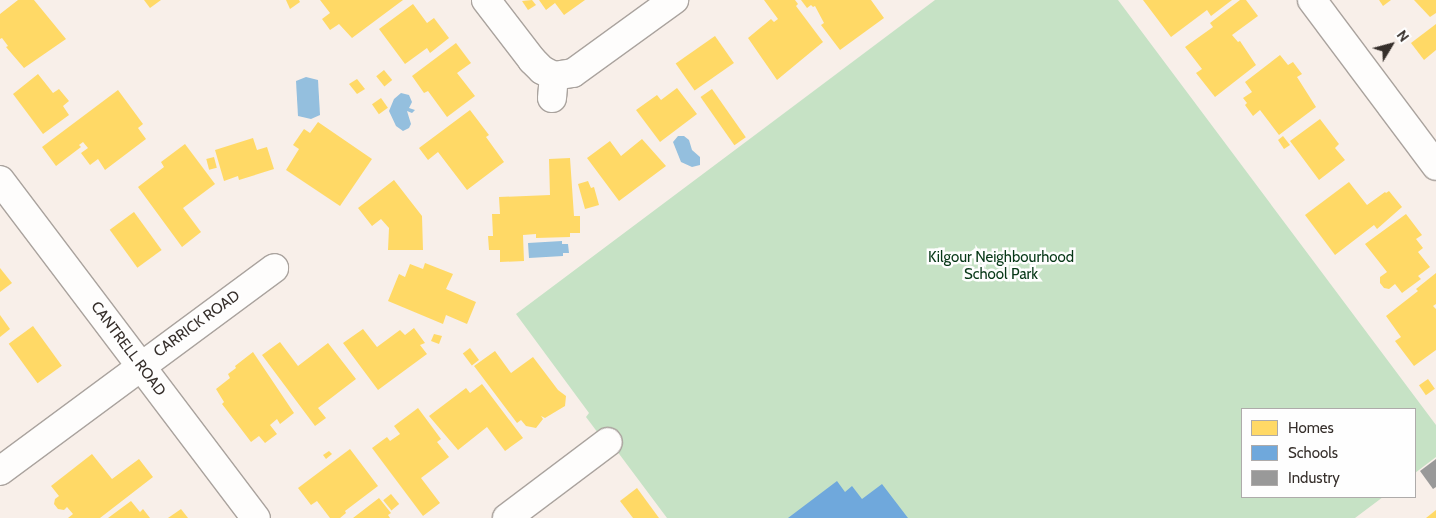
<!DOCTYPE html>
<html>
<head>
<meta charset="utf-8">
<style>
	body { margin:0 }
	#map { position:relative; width:1436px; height:518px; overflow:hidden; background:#f8efe9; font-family:Cabin,sans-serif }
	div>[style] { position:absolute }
	.green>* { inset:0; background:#c6e2c5 }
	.water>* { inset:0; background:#94bfde }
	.homes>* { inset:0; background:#ffd966; transform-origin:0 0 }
	.schools>* { inset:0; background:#6fa8dc }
	.industry>* { inset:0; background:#999 }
	.roads { filter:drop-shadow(1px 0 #aaa39e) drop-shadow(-1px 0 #aaa39e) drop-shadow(0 1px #aaa39e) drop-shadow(0 -1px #aaa39e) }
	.street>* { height:28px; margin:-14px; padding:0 14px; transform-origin:14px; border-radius:14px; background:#fefdfc }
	span { translate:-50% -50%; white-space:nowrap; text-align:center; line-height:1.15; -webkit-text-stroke:5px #fefefe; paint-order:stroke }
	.park-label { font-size:15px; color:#063716 }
	.street-label { font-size:15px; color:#362f2b }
	.legend { position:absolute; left:1241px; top:408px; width:175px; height:90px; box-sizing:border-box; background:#fefefe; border:1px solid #aeabaa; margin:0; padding:6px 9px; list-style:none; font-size:15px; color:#362f2b }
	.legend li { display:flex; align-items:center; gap:10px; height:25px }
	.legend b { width:25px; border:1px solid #aeabaa }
	.north { position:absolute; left:1366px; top:20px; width:50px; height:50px; -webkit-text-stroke:4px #fefefe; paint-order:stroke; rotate:53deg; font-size:14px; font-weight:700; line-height:20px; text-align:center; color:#362f2b }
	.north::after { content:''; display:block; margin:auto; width:18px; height:22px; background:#362f2b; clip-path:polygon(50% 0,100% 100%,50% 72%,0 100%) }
</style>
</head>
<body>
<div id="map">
	<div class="green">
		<i style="clip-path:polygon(935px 0,1118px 0,1436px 425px,1436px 457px,1415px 473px,1415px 409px,1242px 409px,1242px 497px,1383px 497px,1355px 518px,667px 518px,602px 431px,598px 433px,586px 417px,589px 413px,516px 314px)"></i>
	</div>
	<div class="water">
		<i style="clip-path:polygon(306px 77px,318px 80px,320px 115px,311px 119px,298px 116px,296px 81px)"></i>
		<i style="clip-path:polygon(401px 93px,409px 95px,412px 102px,409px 108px,415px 110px,412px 113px,407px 111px,411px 124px,409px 128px,403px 131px,396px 126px,389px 111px,394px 99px)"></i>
		<i style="clip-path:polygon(678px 136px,684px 136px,689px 140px,692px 150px,700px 157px,700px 165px,692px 167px,681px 162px,673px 142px)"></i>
		<i style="clip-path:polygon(562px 241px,562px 244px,568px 244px,569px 253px,563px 253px,563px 256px,529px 258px,528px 243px)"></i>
	</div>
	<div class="homes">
		<i style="clip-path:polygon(18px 0,34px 0,66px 39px,24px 68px,6px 47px,8px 46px,2px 38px,0 39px,0 14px)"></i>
		<i style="clip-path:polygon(144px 0,161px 0,150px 8px)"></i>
		<i style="clip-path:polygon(286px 0,299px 0,300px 2px,290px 9px)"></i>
		<i style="clip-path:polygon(320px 0,403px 0,352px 38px,339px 24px,330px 30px,322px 19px,330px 13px)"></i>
		<i style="clip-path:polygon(532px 0,536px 5px,528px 10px,522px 1px)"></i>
		<i style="clip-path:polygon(539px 0,585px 0,564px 15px,555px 3px,546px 10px)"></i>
		<i style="clip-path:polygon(764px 0,795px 0,798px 4px,796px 6px,823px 42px,777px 80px,748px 38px,771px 19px,774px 22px,778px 19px)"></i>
		<i style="clip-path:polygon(801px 0,871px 0,884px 18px,840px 50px,821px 25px,824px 23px,815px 6px,813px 7px,811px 5px,807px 8px)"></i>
		<i style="clip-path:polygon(1143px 0,1232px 0,1211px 16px,1207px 10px,1171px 37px)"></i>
		<i style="clip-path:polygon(1240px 0,1246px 0,1258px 16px,1232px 35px,1238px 42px,1240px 41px,1256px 65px,1215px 97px,1196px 73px,1202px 69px,1185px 47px,1213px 27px,1210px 23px)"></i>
		<i style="clip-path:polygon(1379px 0,1391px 0,1383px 6px)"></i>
		<i style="clip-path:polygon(1414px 0,1436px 0,1436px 13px,1430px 17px)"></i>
		<i style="clip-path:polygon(413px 4px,427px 23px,434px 18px,449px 38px,430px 53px,427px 48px,405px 64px,379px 29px)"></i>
		<i style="clip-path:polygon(1436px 24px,1436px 50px,1424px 60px,1411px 43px)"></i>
		<i style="left:715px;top:36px;width:33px;height:48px;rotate:55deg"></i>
		<i style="clip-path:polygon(456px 43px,471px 63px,457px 73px,475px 96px,447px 117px,428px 91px,424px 93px,412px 76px)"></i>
		<i style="clip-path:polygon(1280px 55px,1288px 65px,1293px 62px,1302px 74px,1297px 77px,1316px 107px,1279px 135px,1260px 110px,1253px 116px,1245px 105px,1247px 103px,1243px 98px,1252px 92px,1245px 82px)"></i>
		<i style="left:384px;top:70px;width:13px;height:10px;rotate:51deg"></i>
		<i style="clip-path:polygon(38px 74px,53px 93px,59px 89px,69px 101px,63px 106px,69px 115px,43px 134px,13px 94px)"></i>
		<i style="clip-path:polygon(357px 79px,365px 89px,357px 94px,349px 84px)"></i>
		<i style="clip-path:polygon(677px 88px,697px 114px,660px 142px,636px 110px,657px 95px,661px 100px)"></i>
		<i style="left:712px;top:89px;width:59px;height:14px;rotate:55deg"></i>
		<i style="clip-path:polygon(118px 90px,143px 124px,138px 128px,146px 139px,105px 170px,98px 159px,90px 165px,81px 153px,88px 148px,83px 142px,79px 145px,81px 147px,56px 166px,42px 147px)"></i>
		<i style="left:381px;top:98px;width:12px;height:11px;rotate:55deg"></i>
		<i style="clip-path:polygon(470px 110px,489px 135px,486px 137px,504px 162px,467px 190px,438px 152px,428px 160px,419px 148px)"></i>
		<i style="clip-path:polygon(1320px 119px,1339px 144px,1335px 148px,1345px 160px,1319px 180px,1290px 141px)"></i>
		<i style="clip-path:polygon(318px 122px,372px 159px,340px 206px,286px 170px,299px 149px,293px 145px,304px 129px,310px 133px)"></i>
		<i style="clip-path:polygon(1283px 136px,1290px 145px,1284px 149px,1278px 140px)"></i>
		<i style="clip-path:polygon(253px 138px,257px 150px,267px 147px,274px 169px,239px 180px,238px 176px,224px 181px,215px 150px)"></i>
		<i style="clip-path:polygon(642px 139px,666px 166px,619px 201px,587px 158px,610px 141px,621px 156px)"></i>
		<i style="clip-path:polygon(185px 144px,215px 184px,183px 208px,201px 232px,182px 247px,138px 187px,164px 167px,161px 162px)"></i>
		<i style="left:214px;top:157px;width:11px;height:8px;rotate:75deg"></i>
		<i style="clip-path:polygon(570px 158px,574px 216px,580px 216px,580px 233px,570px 233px,570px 237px,536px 238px,536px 234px,523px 235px,524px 261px,500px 262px,500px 250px,489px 250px,488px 236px,493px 236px,492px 214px,500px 214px,499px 197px,550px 195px,549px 159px)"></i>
		<i style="clip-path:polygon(394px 180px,422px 216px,423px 250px,388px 250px,389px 228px,381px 219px,372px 226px,358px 208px)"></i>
		<i style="clip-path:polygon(588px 181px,591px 188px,594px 187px,599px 205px,585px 209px,578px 184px)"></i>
		<i style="clip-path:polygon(1349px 182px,1367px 205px,1385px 192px,1386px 193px,1389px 191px,1402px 207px,1377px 229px,1374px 225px,1335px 255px,1305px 215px)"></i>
		<i style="left:134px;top:212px;width:47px;height:30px;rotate:54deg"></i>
		<i style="clip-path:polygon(1406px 214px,1422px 235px,1416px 239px,1423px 248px,1418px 252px,1430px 267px,1418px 276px,1421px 279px,1402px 293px,1395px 284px,1389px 289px,1384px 288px,1380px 283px,1380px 277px,1387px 272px,1365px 244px)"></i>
		<i style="clip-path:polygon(425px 263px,453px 274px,446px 289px,476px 302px,467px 324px,446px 315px,443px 324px,388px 301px,399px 274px,405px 277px,410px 264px,423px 269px)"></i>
		<i style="clip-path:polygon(0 268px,12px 283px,0 292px)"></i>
		<i style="clip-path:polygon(1436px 273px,1436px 304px,1433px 306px,1436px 309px,1436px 350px,1414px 366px,1395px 341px,1401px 337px,1386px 316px,1418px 291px,1416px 289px)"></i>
		<i style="clip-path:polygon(0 315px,10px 329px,0 337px)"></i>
		<i style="left:33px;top:326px;width:49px;height:30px;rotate:54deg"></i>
		<i style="clip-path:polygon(414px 328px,425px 343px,420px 345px,427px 354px,378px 390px,343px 343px,363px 329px,377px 347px,400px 330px,405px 335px)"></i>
		<i style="clip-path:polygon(434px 334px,442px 336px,439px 344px,431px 341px)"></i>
		<i style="clip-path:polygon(280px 342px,298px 366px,328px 343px,356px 379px,318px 408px,326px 418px,315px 426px,262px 355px)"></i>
		<i style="left:470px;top:348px;width:15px;height:9px;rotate:53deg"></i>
		<i style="clip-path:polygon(495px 351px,511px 373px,533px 357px,558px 390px,566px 396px,565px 406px,545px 418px,541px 416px,543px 419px,536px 428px,526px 426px,521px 420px,517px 423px,474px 366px)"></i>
		<i style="clip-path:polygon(253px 352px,294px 413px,280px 424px,277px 419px,270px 425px,277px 434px,265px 443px,259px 436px,251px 442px,222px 404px,224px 402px,216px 389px,230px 378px,228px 374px,236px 368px,235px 366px)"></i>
		<i style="left:1428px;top:379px;width:12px;height:11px;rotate:55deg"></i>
		<i style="clip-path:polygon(482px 384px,523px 438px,505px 451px,487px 427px,458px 450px,429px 416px,466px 388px,470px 393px)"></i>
		<i style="clip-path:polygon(418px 408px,441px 439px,437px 442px,449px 457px,421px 478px,440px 503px,423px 516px,372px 448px,387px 437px,390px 441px,400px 434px,394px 426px)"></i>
		<i style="clip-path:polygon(350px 449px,378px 486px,345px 511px,346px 513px,340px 518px,330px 518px,317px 501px,311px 505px,298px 488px)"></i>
		<i style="clip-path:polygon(329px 451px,332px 454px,326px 459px,323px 455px)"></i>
		<i style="clip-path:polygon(92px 454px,112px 479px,139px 459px,153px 477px,100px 518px,68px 518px,73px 514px,67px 507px,64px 510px,58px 509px,54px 504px,55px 499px,59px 496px,51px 486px)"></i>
		<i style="clip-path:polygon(637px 488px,659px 518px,633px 518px,620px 501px)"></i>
		<i style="left:391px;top:494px;width:13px;height:10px;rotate:51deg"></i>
		<i style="clip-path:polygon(379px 498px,391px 513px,388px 515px,390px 518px,353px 518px)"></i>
		<i style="clip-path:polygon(131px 501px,140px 512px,143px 509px,150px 518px,108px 518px)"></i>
		<i style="clip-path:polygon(181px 509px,188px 518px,168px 518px)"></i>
		<i style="clip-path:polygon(1436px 510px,1436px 518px,1426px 518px)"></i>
	</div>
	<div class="schools">
		<i style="clip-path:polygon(837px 481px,845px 492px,852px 486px,862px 499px,882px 484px,908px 518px,788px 518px)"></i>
	</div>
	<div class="industry">
		<i style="clip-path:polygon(1436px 459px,1436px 487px,1433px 489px,1420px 471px)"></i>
	</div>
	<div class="roads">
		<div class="street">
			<i style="left:486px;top:0;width:76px;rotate:52.5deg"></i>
			<i style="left:532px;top:60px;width:14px;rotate:45deg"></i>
			<i style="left:542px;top:70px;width:13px;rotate:27deg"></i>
			<i style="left:1312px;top:0;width:207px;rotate:53.2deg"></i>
			<i style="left:552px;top:98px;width:22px;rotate:-85deg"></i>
			<i style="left:554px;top:76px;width:19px;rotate:-9deg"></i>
			<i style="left:573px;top:73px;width:125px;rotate:-35.9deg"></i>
			<i style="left:0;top:180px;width:424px;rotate:52.9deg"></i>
			<i style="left:0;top:471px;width:341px;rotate:-36.5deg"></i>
			<i style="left:507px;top:518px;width:126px;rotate:-37deg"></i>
		</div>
	</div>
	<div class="park-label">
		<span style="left:1001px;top:266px">Kilgour Neighbourhood<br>School Park</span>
	</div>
	<div class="street-label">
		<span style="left:197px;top:324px;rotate:-36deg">CARRICK ROAD</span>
		<span style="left:128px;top:349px;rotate:53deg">CANTRELL ROAD</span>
	</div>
	<ul class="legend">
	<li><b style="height:14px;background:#ffd966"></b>Homes</li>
	<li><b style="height:14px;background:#6fa8dc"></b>Schools</li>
	<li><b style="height:14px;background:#999"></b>Industry</li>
	</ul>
	<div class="north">N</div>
</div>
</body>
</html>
